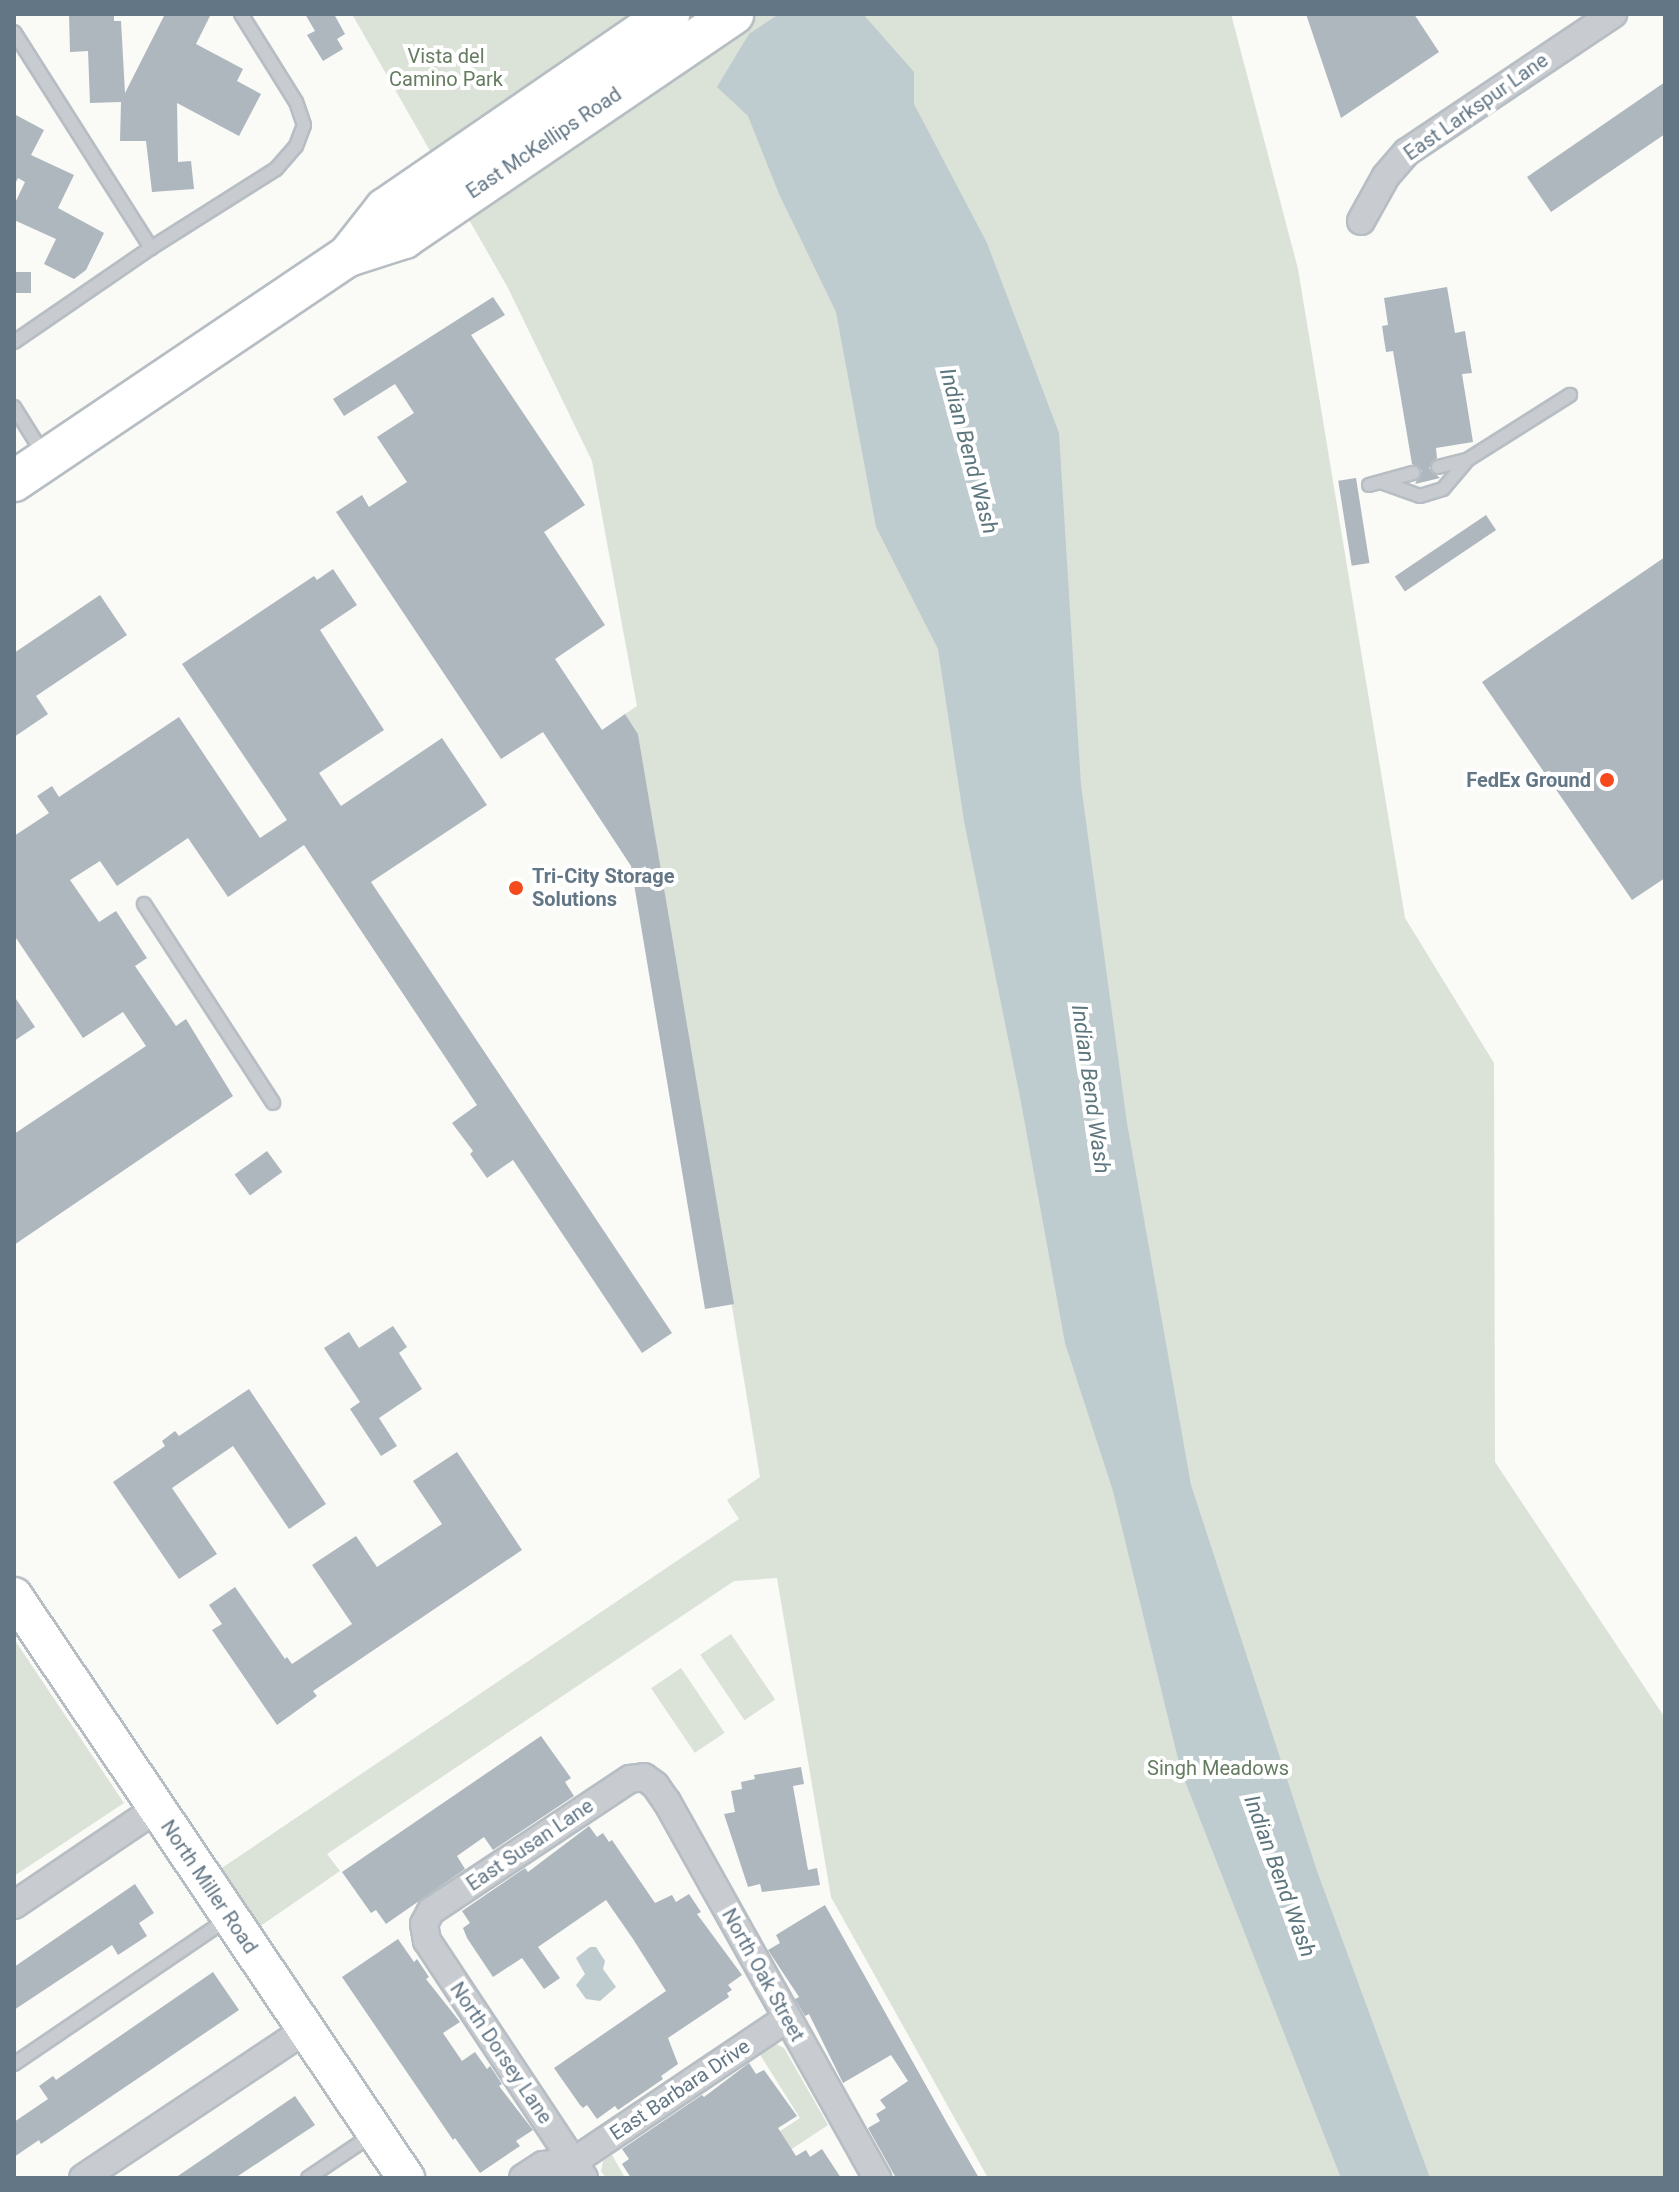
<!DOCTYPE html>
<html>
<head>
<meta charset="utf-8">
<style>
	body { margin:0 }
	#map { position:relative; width:1679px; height:2192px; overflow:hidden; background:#fafaf7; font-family:Roboto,sans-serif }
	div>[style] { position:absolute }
	.green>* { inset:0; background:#dbe2d8; transform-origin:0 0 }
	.water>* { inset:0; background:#becbcf }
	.building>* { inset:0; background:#adb7bd; transform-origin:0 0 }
	.roads { filter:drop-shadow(2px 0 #b7bec3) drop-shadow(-2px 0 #b7bec3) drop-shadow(0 2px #b7bec3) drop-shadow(0 -2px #b7bec3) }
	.lane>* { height:12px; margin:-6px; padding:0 6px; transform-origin:6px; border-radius:6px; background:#c8ccd0 }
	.street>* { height:26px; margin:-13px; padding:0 13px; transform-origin:13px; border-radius:13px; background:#c8ccd0 }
	.secondary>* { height:36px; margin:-18px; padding:0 18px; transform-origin:18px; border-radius:18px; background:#fff }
	.primary>* { height:40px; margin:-20px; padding:0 20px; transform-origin:20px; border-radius:20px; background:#fff }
	.dots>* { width:22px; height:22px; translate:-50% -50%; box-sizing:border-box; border:4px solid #fff; border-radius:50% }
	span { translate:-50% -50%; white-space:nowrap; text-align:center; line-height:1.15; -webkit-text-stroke:8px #fff; paint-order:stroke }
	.park-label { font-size:20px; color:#667c61 }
	.street-label { font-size:20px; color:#627685 }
	.poi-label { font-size:20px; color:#627685; font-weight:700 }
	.right { translate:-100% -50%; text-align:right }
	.left { translate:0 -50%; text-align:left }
	.water-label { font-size:22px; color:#5d767e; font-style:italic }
	.frame { position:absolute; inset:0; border:16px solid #627685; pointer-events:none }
</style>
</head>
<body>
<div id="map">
	<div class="green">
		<i style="clip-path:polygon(352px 14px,1231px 14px,1298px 269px,1405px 918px,1494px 1063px,1495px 1462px,1665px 1718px,1665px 2178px,988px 2178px,831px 1897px,777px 1578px,734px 1581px,327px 1854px,340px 1871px,243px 1938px,204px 1880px,739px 1519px,727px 1500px,760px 1477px,638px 734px,625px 714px,637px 706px,592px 461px,508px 288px)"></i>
		<i style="left:731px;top:1634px;width:79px;height:37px;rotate:56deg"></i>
		<i style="clip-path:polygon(14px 1639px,124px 1803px,14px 1876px)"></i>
		<i style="left:681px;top:1668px;width:78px;height:36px;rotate:56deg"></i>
		<i style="clip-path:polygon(776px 2044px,784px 2048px,828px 2125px,751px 2176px,709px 2178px,800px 2118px,759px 2053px)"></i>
		<i style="clip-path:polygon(612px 2155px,625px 2178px,606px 2178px,601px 2171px,603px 2161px)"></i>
	</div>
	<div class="water">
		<i style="clip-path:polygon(779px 14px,863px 14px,914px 72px,914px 104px,987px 243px,1059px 433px,1081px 785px,1127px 1123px,1191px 1485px,1317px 1871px,1430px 2178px,1341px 2178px,1181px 1771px,1113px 1491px,1065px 1343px,1020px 1097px,964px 821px,938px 649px,876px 527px,836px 312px,779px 194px,748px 116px,717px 87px,749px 34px)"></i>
		<i style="clip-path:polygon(590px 1947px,596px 1947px,605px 1961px,603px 1969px,616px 1987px,600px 2001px,586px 1999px,576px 1985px,585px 1974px,576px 1958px)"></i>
	</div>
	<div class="building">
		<i style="clip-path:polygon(69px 14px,114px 14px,114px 21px,121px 21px,125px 93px,165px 14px,211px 14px,196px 44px,243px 69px,237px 81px,261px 94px,239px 136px,177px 103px,178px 162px,191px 161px,194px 189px,152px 192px,146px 141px,120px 141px,121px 102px,90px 103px,88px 51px,70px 52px)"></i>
		<i style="clip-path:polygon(305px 14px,334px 14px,345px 34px,337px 39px,343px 49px,323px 61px,307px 35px,315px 31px)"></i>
		<i style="clip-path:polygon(1306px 14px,1414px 14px,1439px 52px,1341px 118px)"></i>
		<i style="clip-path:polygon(1665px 82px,1665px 134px,1551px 212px,1527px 177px)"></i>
		<i style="clip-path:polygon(14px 114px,44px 130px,31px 155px,74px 175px,58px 208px,104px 233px,86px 270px,74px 279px,44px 264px,56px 239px,14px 220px,14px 205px,25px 182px,18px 178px,14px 186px)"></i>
		<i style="left:14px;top:272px;width:17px;height:21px"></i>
		<i style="clip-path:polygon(1447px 287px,1455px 333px,1465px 331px,1467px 344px,1472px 373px,1462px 374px,1473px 442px,1436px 448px,1437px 458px,1429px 468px,1440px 478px,1415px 484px,1422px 471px,1412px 464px,1393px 351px,1386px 352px,1382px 326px,1388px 325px,1384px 298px)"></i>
		<i style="clip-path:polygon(493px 297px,505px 315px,471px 335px,585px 505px,544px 532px,605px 625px,555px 659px,602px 730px,625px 714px,638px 734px,734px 1304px,705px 1309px,631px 866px,543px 732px,501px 759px,336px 512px,362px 495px,369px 507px,407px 482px,377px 437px,414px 413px,395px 384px,344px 416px,333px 399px)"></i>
		<i style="left:1356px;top:478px;width:86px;height:18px;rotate:81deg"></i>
		<i style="left:1486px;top:515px;width:18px;height:110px;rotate:56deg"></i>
		<i style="clip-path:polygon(1665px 557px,1665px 878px,1632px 900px,1482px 682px)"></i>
		<i style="clip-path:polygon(333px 569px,357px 605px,320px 630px,384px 730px,319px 773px,341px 806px,442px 738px,487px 805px,371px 882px,672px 1333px,642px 1353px,513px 1160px,487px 1178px,470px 1154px,473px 1151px,452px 1123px,477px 1105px,304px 845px,228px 897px,188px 838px,117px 886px,100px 861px,70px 880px,99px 922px,116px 911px,147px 958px,135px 966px,176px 1026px,186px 1019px,233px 1096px,14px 1245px,14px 1134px,146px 1046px,123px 1012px,83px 1038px,14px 935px,14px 836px,49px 813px,37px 796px,52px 786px,59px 797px,179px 717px,260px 838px,287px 820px,182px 664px,314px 576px,317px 580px)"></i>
		<i style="clip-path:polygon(100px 595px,127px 635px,36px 696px,48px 714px,14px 737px,14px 653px)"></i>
		<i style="clip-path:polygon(14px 996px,35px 1027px,14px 1041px)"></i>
		<i style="left:267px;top:1151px;width:26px;height:40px;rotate:54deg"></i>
		<i style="clip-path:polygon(393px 1326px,407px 1347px,399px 1353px,422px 1389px,379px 1418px,397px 1446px,381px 1456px,350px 1409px,360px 1402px,324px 1348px,349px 1332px,359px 1348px)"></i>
		<i style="clip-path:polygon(249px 1389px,326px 1504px,289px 1529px,233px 1446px,172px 1488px,217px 1554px,179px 1579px,113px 1482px,165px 1446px,162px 1441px,175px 1431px,179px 1436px)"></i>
		<i style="clip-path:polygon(457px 1452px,522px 1550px,313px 1691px,317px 1696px,277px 1725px,212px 1630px,222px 1624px,209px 1605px,235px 1587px,285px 1659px,287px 1657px,292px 1664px,352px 1624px,312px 1565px,356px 1536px,377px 1567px,442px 1524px,413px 1481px)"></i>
		<i style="clip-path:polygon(541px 1736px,571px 1778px,565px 1782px,574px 1796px,493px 1850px,484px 1837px,457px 1856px,465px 1869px,386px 1924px,376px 1910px,371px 1913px,342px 1872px)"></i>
		<i style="clip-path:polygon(801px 1767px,804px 1784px,793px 1786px,808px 1870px,817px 1868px,820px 1885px,762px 1892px,760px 1884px,748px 1887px,724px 1814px,735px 1812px,731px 1791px,742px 1789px,741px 1782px,755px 1779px,754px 1775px)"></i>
		<i style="clip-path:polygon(589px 1826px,597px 1837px,603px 1833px,609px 1842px,612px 1840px,655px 1903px,672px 1895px,676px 1902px,689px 1894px,701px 1912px,697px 1914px,742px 1975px,728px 1985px,732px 1990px,727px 1993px,729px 1997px,668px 2038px,678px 2064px,661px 2076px,663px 2079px,618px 2110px,615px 2106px,597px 2119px,587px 2105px,583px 2108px,580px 2105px,554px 2068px,666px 1991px,633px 1939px,606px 1900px,538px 1947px,560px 1978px,544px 1989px,522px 1958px,493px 1977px,467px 1938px,463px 1928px,470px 1923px,462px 1911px,525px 1868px,528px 1872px)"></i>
		<i style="clip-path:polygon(135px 1884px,154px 1913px,139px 1923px,147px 1936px,118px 1955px,112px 1945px,14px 2010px,14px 1967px)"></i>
		<i style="clip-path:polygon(825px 1905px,947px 2123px,979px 2178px,896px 2178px,868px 2128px,880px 2121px,876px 2114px,886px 2108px,880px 2100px,908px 2081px,891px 2055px,843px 2083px,809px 2014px,805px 2016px,795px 1999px,799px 1997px,768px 1950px,780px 1943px,776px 1935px)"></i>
		<i style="clip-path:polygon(398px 1939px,414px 1962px,417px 1959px,429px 1977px,426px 1979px,460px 2022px,443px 2033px,462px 2061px,475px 2052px,487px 2069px,490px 2066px,502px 2084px,499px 2086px,533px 2130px,516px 2141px,520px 2146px,480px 2173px,455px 2138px,453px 2140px,342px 1977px)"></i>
		<i style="clip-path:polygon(213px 1972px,239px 2010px,41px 2144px,39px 2140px,14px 2157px,14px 2122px,48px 2099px,39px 2086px,53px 2076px,56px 2080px)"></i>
		<i style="clip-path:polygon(749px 2063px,756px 2074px,764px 2070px,797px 2116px,778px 2128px,796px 2156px,806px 2150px,810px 2157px,822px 2149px,841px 2178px,631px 2178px,622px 2164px,629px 2159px,622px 2149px,702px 2095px,704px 2097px)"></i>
		<i style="clip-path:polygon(295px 2096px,315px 2125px,235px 2178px,175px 2178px)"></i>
	</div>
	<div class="roads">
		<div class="lane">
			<i style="left:14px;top:32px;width:256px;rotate:57.6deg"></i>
			<i style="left:14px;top:342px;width:166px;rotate:-34.5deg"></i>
			<i style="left:151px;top:248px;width:148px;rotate:-32.3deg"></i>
			<i style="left:276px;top:169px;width:30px;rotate:-49deg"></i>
			<i style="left:296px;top:146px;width:22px;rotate:-69deg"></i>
			<i style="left:304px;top:125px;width:24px;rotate:-109deg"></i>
			<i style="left:296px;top:102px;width:104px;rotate:-122deg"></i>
			<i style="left:14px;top:407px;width:57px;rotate:58deg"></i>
			<i style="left:1438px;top:467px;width:30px;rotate:-14deg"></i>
			<i style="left:1467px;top:460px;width:122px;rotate:-32.3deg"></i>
			<i style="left:1381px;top:482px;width:41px;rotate:19.7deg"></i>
			<i style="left:1420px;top:496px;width:24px;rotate:-17deg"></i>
			<i style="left:1443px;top:489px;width:38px;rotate:-50deg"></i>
			<i style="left:1369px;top:485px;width:46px;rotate:-15.3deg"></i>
			<i style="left:144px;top:904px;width:237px;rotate:57deg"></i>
			<i style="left:14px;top:2064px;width:258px;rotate:-34.2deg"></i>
			<i style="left:308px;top:2178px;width:77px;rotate:-33.9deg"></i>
		</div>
		<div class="street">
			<i style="left:1361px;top:221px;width:51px;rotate:-60.9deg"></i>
			<i style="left:1386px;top:176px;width:32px;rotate:-49deg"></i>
			<i style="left:1407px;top:152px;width:248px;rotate:-33.8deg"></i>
			<i style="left:14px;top:1905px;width:171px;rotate:-34.1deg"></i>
			<i style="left:83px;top:2178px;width:267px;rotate:-33.7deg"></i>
			<i style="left:523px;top:2178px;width:24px;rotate:-33deg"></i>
			<i style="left:543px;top:2165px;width:30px;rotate:-6deg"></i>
			<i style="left:561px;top:2178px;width:20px;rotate:-53deg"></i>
			<i style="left:573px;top:2162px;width:258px;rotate:-33.9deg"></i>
			<i style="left:584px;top:2178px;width:284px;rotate:-123.5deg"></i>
			<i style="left:427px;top:1941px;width:17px;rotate:-100deg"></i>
			<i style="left:424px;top:1924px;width:15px;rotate:-62deg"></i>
			<i style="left:431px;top:1911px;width:239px;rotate:-33.6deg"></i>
			<i style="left:630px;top:1779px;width:14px;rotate:-8deg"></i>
			<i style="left:644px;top:1777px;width:14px;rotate:36deg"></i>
			<i style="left:655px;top:1785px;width:21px;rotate:55deg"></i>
			<i style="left:667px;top:1802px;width:431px;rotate:60.8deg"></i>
		</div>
		<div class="secondary">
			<i style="left:14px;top:1596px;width:702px;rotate:56.04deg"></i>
		</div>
		<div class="primary">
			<i style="left:348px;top:256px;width:60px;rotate:-51.8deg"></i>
			<i style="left:385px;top:209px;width:345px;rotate:-34.5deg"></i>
			<i style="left:14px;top:481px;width:403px;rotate:-34deg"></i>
			<i style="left:348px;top:256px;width:59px;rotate:-17.8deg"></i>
			<i style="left:404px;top:238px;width:398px;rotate:-34.2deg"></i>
		</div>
	</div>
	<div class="dots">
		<i style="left:1607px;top:780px;background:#f54b1c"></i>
		<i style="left:516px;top:888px;background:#f54b1c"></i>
	</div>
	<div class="park-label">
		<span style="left:446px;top:68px">Vista del<br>Camino Park</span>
		<span style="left:1218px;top:1768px">Singh Meadows</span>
	</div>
	<div class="street-label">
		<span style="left:1476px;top:107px;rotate:-35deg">East Larkspur Lane</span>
		<span style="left:544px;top:143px;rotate:-34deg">East McKellips Road</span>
		<span style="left:530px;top:1845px;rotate:-34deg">East Susan Lane</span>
		<span style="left:209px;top:1887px;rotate:56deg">North Miller Road</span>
		<span style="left:763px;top:1975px;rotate:61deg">North Oak Street</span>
		<span style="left:501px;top:2053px;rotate:56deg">North Dorsey Lane</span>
		<span style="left:680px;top:2090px;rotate:-34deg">East Barbara Drive</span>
	</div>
	<div class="poi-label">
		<span class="right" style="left:1591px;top:780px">FedEx Ground</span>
		<span class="left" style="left:532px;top:888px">Tri-City Storage<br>Solutions</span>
	</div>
	<div class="water-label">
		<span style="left:969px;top:451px;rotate:75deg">Indian Bend Wash</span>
		<span style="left:1091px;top:1089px;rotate:82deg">Indian Bend Wash</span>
		<span style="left:1280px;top:1876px;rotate:70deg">Indian Bend Wash</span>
	</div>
	<div class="frame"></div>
</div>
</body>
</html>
